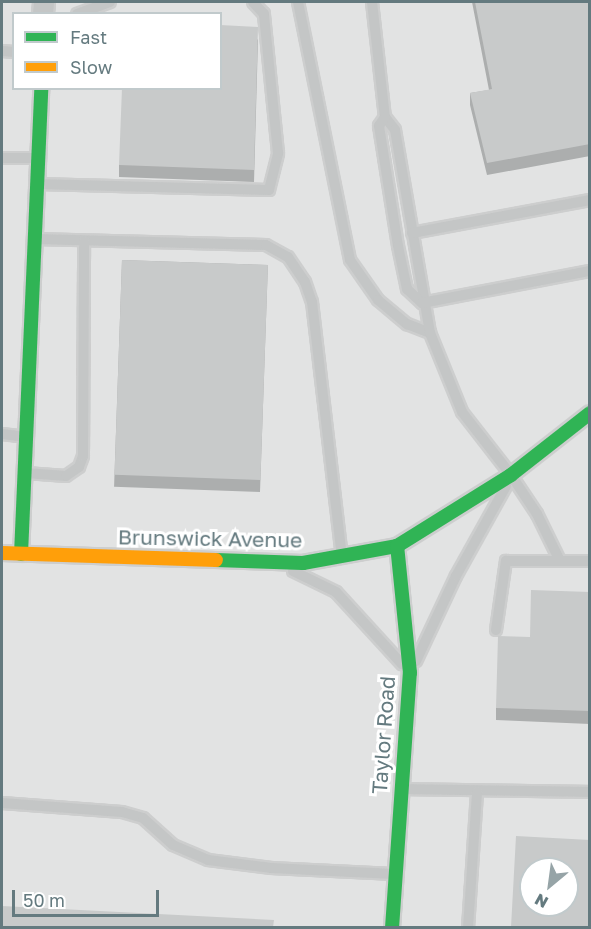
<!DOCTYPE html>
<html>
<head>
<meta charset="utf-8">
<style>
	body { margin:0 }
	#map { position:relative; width:591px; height:929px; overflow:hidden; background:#f2f1f0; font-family:"Golos Text",sans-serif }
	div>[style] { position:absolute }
	.built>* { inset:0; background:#e2e3e3 }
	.roads { filter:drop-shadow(2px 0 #cdcece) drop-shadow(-2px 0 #cdcece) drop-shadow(0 2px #cdcece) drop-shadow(0 -2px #cdcece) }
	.lane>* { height:10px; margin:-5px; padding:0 5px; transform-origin:5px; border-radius:5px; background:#c4c6c6 }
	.street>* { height:20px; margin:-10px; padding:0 10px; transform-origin:10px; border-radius:10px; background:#c4c6c6 }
	.fast>* { height:14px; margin:-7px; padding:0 7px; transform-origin:7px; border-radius:7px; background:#30b455 }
	.slow>* { height:14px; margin:-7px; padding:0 7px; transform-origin:7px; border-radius:7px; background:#ff9f0a }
	.wall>* { inset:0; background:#acaeae; transform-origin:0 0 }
	.building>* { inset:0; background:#c8caca; transform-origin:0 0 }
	span { translate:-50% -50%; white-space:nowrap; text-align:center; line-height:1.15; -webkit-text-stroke:6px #fff; paint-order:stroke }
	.street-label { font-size:21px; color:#647a7f }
	.frame { position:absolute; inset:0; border:3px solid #647a7f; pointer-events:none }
	.legend { position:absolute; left:12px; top:12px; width:210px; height:78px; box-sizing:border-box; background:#fff; border:2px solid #c1cacc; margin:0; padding:8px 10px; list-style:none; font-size:18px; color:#647a7f }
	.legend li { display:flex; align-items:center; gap:12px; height:30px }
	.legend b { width:30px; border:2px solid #c1cacc }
	.north { position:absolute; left:519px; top:857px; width:60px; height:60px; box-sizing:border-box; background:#fff; border:2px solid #c1cacc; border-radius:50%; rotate:209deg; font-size:16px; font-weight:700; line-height:24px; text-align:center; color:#647a7f }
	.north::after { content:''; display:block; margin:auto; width:21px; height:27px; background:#96a4a7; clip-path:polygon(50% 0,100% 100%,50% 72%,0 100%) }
	.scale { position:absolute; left:12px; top:890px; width:147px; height:27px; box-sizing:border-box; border:3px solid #647a7f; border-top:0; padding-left:8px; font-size:18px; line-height:21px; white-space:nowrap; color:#647a7f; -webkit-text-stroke:4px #fff; paint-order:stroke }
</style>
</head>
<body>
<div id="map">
	<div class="built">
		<i style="clip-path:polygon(evenodd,2px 2px,589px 2px,589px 927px,2px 927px,2px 2px,14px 14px,220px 14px,220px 88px,14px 88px,14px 14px,2px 2px,531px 869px,567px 869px,567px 905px,531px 905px,531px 869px)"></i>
	</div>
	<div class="roads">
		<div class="lane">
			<i style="left:298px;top:2px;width:263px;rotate:78.6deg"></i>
			<i style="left:350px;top:260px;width:49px;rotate:55deg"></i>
			<i style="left:378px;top:300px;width:38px;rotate:40deg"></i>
			<i style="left:407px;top:324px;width:25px;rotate:21deg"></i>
			<i style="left:372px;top:2px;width:116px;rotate:83.6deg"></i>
			<i style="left:385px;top:117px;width:16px;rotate:52deg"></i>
			<i style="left:395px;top:130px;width:206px;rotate:80.2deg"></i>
			<i style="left:430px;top:333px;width:85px;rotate:67.9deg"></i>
			<i style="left:462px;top:412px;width:80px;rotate:52.1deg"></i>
			<i style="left:511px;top:475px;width:47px;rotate:56.3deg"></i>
			<i style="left:537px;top:514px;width:52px;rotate:63.9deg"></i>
			<i style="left:77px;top:14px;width:35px;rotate:-20deg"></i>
			<i style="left:2px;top:51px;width:12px;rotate:5deg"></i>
			<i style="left:385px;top:117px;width:11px;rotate:124deg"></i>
			<i style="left:379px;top:126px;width:121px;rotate:81deg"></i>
			<i style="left:398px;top:246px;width:44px;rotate:78.2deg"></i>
			<i style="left:407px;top:289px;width:21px;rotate:43deg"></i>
			<i style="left:2px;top:158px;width:36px"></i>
			<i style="left:37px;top:184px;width:232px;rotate:1.5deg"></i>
			<i style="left:269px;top:190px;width:38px;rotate:-76deg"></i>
			<i style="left:278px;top:153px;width:140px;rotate:-95.8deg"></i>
			<i style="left:264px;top:14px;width:16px;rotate:-133deg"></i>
			<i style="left:412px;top:233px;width:181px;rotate:-10.5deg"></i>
			<i style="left:35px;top:239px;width:231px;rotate:1.5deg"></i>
			<i style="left:266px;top:245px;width:25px;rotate:29deg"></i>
			<i style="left:288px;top:257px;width:30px;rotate:56deg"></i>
			<i style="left:305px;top:282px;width:21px;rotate:71deg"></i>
			<i style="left:312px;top:302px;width:256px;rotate:83.3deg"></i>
			<i style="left:422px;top:303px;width:171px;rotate:-10.8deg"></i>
			<i style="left:2px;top:434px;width:23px;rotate:7deg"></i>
			<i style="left:26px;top:473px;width:40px;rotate:4.3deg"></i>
			<i style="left:66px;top:476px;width:16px;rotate:-35deg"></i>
			<i style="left:79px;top:467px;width:12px;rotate:-70deg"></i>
			<i style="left:83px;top:456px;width:215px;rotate:-89.7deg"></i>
			<i style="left:293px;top:571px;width:48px;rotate:26deg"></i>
			<i style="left:336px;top:592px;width:98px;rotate:47.5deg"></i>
			<i style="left:496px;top:630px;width:70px;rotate:-81.8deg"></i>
			<i style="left:506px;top:561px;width:84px"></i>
			<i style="left:416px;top:661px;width:94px;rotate:-64.8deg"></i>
			<i style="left:456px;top:576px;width:103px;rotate:-60.9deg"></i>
			<i style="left:403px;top:789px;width:187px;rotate:0.9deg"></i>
			<i style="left:2px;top:803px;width:120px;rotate:4.3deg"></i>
			<i style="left:122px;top:812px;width:22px;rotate:16deg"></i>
			<i style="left:143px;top:818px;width:40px;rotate:42deg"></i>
			<i style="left:173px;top:845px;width:38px;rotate:23deg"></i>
			<i style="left:208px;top:860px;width:64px;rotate:7.2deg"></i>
			<i style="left:271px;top:868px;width:123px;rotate:2.8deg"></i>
			<i style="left:468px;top:928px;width:137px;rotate:-86.2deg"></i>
		</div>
		<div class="street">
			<i style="left:43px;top:14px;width:12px;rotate:-85deg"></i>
		</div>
		<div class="fast">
			<i style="left:21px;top:554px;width:466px;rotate:-87.5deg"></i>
			<i style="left:216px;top:560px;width:87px;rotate:2deg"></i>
			<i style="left:303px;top:563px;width:96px;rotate:-10.3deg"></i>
			<i style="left:397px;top:546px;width:134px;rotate:-31.9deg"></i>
			<i style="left:511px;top:475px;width:100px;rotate:-38.1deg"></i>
			<i style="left:392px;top:928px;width:256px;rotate:-86deg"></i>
			<i style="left:410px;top:673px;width:128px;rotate:-95.8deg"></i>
		</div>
		<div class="slow">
			<i style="left:2px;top:553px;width:214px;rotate:1.9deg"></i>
		</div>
	</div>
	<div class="wall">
		<i style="clip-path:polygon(472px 2px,590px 2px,590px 156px,487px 175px,470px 105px,470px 93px,489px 90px)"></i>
		<i style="clip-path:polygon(258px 39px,254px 182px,119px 177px,119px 165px)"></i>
		<i style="left:122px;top:260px;width:146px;height:227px;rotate:2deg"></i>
		<i style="clip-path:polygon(590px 592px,590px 724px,496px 720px,496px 708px)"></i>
	</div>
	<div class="building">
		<i style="clip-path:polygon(475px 2px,590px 2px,590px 144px,487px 163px,470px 93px,492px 89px)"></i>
		<i style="clip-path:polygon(220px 25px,258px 27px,254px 170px,119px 165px,122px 88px,220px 88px)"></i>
		<i style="left:122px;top:260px;width:146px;height:215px;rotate:2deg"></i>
		<i style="clip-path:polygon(531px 590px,590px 592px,590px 711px,496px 708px,498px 636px,530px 637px)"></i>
		<i style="clip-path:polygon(evenodd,516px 836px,590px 840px,590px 927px,511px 927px,516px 836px,531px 869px,567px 869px,567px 905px,531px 905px,531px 869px)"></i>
		<i style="clip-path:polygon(2px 906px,274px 920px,273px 927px,2px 927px)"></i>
	</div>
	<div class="street-label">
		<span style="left:210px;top:538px;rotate:1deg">Brunswick Avenue</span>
		<span style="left:383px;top:735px;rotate:-86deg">Taylor Road</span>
	</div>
	<div class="frame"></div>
	<ul class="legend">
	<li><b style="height:8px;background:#30b455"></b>Fast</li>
	<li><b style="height:8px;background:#ff9f0a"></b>Slow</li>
	</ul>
	<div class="north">N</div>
	<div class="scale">50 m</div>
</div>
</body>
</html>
